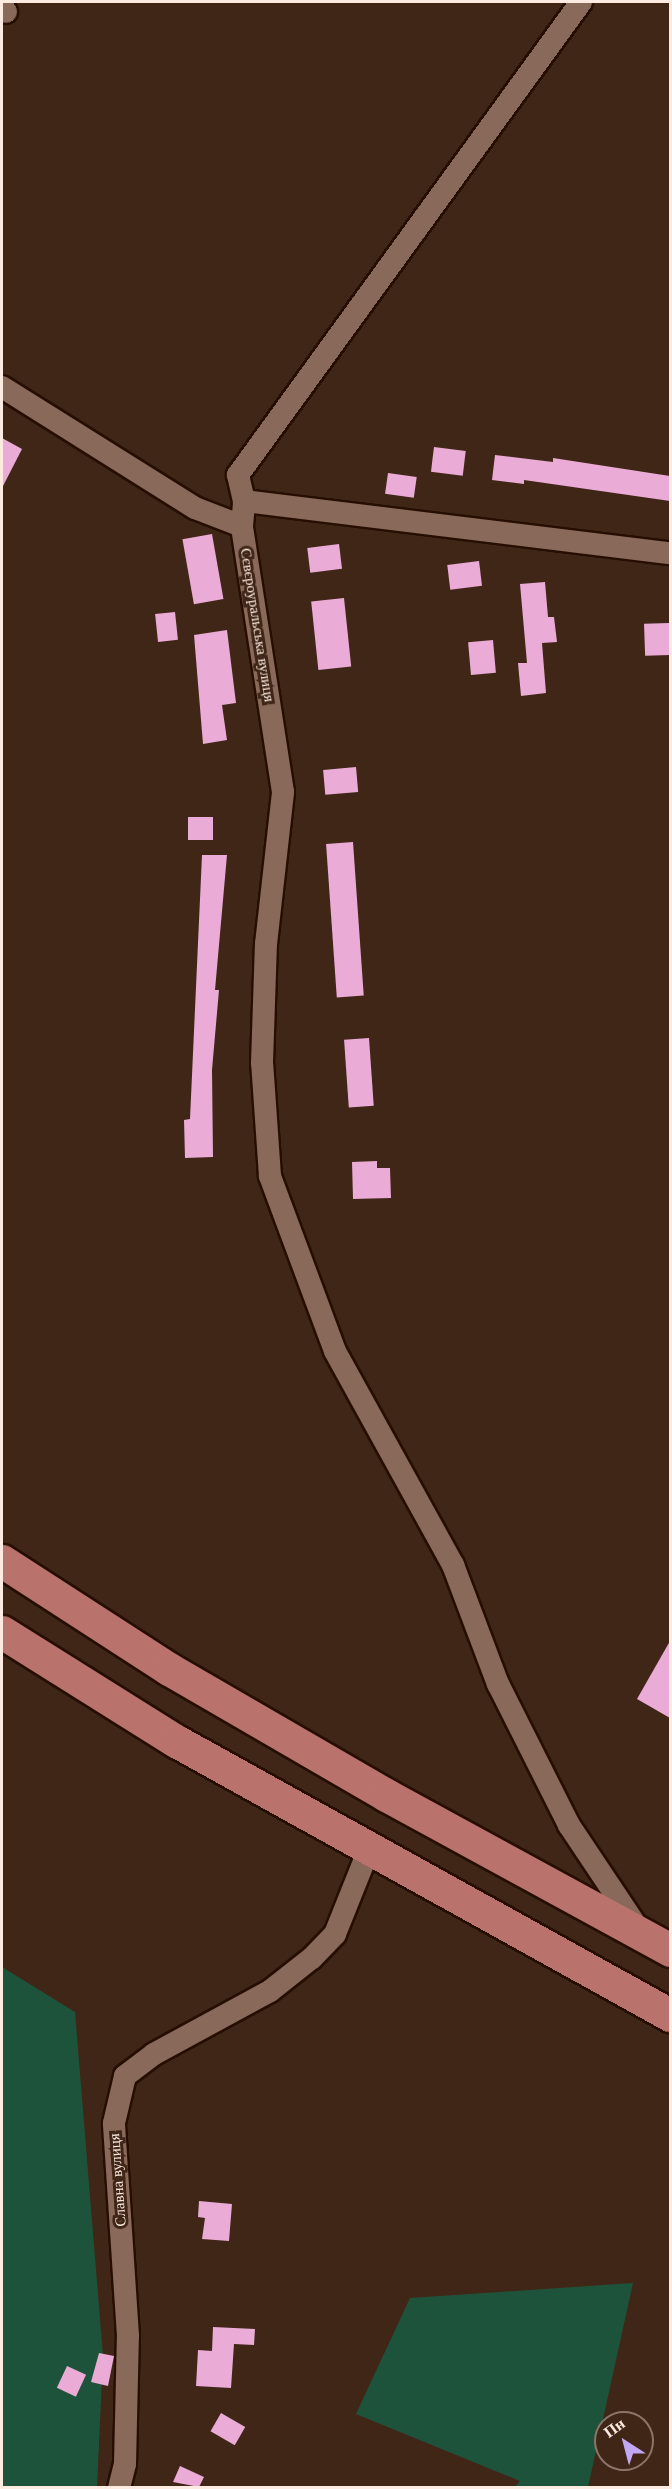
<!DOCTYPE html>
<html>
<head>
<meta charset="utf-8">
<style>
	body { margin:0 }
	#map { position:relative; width:672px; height:2489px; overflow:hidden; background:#402617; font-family:"Times New Roman",serif }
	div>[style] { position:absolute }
	.green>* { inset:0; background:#1e533b }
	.building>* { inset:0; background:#eaabd6; transform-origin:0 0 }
	.roads { filter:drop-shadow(2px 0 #260e02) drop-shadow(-2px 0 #260e02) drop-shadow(0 2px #260e02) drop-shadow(0 -2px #260e02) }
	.minor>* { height:22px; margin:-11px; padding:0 11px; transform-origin:11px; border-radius:11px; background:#896959 }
	.primary>* { height:33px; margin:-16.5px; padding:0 16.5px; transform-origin:16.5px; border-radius:16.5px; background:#ba736c }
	span { translate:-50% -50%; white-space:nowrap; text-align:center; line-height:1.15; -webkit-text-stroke:6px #402617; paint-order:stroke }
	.street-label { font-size:15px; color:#fdeae1 }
	.frame { position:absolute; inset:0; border:3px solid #fdeae1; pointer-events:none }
	.north { position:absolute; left:594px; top:2411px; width:60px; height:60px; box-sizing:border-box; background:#402617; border:2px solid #8c7468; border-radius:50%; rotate:324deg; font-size:16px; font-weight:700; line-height:24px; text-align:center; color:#fdeae1 }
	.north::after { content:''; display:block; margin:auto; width:21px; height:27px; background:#c0a8f4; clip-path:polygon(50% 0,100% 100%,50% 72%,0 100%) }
</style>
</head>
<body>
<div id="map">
	<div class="green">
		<i style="clip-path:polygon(2px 1967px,75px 2012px,103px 2356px,97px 2487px,2px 2487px)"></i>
		<i style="clip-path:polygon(633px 2283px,588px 2487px,515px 2487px,520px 2481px,356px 2414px,410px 2298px)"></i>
	</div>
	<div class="building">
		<i style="clip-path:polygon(2px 438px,22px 449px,2px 488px)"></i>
		<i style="left:434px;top:447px;width:32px;height:25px;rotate:7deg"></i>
		<i style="clip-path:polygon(495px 455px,553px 462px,553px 458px,670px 476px,670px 501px,524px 480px,524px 484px,492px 480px)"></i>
		<i style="left:388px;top:473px;width:29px;height:21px;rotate:8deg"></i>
		<i style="left:212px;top:534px;width:66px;height:30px;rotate:80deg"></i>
		<i style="left:339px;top:544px;width:25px;height:32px;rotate:83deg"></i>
		<i style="left:479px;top:561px;width:25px;height:32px;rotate:83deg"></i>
		<i style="clip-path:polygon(545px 582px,548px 617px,554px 617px,557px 642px,542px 643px,546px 693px,521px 696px,518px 663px,527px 663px,520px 584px)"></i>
		<i style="left:344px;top:598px;width:69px;height:33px;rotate:84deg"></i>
		<i style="left:175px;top:612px;width:28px;height:20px;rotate:84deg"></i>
		<i style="left:669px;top:623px;width:32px;height:25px;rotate:88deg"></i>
		<i style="clip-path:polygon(227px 630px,236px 703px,222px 705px,227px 740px,203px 744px,194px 635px)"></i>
		<i style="left:493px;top:640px;width:33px;height:25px;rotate:85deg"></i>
		<i style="left:356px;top:767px;width:25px;height:33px;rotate:85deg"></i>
		<i style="left:188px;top:817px;width:25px;height:23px"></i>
		<i style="left:353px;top:842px;width:154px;height:27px;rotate:86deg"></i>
		<i style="clip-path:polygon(202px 855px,227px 855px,215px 990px,219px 990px,212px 1070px,213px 1157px,185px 1158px,184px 1120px,190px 1119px)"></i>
		<i style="left:369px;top:1038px;width:68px;height:25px;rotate:86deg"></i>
		<i style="clip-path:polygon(377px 1161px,377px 1168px,390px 1168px,391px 1198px,353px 1199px,352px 1162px)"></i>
		<i style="clip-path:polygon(670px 1641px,670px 1718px,637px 1699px)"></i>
		<i style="clip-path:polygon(199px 2201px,232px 2204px,229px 2241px,202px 2239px,205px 2218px,198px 2217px)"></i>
		<i style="clip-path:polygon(213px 2327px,255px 2329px,254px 2345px,234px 2344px,231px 2388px,196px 2386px,198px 2350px,212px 2351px)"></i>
		<i style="clip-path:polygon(99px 2353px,114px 2356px,108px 2386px,91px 2382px)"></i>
		<i style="left:67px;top:2366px;width:21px;height:24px;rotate:25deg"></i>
		<i style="left:221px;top:2413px;width:28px;height:21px;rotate:30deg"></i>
		<i style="clip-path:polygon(180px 2466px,204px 2477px,199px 2487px,173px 2482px)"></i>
	</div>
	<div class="roads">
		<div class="minor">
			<i style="left:2px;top:6px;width:7px;rotate:56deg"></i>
			<i style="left:2px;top:387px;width:228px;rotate:32.1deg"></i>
			<i style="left:195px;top:508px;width:50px;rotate:21deg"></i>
			<i style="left:244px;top:501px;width:27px;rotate:-103deg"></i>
			<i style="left:238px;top:475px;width:584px;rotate:-54.05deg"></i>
			<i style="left:639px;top:1930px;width:126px;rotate:-123.7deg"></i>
			<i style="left:569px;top:1825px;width:158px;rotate:-116.7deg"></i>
			<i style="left:498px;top:1684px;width:127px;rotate:-110.7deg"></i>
			<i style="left:453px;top:1565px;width:244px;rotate:-118.9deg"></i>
			<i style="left:335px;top:1351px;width:187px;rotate:-110.4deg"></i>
			<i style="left:270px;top:1176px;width:113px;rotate:-94deg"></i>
			<i style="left:262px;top:1063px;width:119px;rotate:-88.1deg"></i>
			<i style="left:266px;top:944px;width:153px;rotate:-83.6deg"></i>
			<i style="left:283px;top:792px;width:269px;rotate:-98.8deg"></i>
			<i style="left:242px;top:526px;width:25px;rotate:-85deg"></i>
			<i style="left:244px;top:501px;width:429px;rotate:7deg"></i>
			<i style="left:119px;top:2488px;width:25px;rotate:-76deg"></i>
			<i style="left:125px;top:2464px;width:128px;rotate:-88.7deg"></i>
			<i style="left:128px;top:2336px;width:213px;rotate:-93.8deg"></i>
			<i style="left:114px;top:2123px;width:48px;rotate:-76.8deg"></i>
			<i style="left:125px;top:2076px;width:36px;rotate:-37deg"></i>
			<i style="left:154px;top:2054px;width:132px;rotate:-28.5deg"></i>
			<i style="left:270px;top:1991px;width:53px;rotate:-38.2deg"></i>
			<i style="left:312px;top:1958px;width:33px;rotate:-46deg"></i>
			<i style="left:335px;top:1934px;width:92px;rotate:-68.2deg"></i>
		</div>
		<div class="primary">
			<i style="left:2px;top:1561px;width:199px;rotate:32.9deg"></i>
			<i style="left:169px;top:1669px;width:251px;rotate:30.1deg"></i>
			<i style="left:386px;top:1795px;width:324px;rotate:28.6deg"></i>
			<i style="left:2px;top:1632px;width:205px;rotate:32.1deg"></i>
			<i style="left:176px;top:1741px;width:565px;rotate:29.02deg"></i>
		</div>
	</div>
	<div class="street-label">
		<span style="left:257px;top:625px;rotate:81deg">Сєвєроуральська вулиця</span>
		<span style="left:118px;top:2180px;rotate:-94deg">Славна вулиця</span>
	</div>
	<div class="frame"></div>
	<div class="north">Пн</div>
</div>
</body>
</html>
